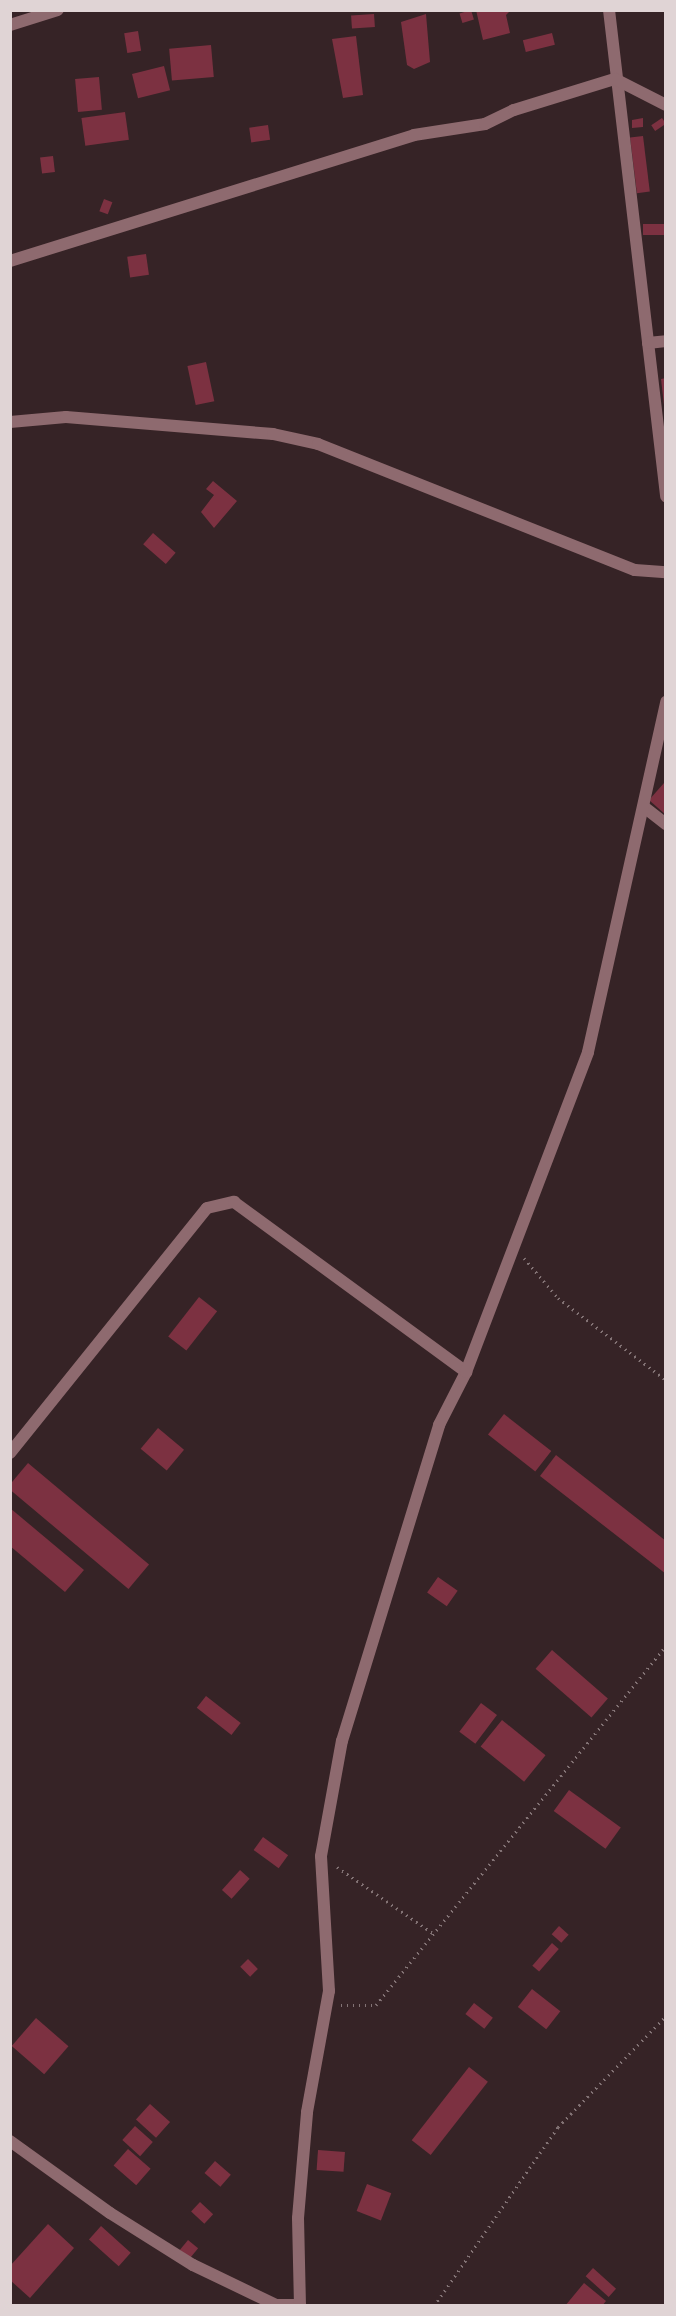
<!DOCTYPE html>
<html>
<head>
<meta charset="utf-8">
<style>
	body { margin:0 }
	#map { position:relative; width:676px; height:2316px; overflow:hidden; background:#362326; font-family:Raleway,sans-serif }
	div>[style] { position:absolute }
	.building>* { inset:0; background:#7c3141; transform-origin:0 0 }
	.path>* { height:3px; margin-top:-1.5px; transform-origin:0; background:repeating-linear-gradient(90deg,#837375 0 1.5px,transparent 0 6px) }
	.minor>* { height:12px; margin:-6px; padding:0 6px; transform-origin:6px; border-radius:6px; background:#8e6a6f }
	span { translate:-50% -50%; white-space:nowrap; text-align:center; line-height:1.15; -webkit-text-stroke:4.5px #2c1a1d; paint-order:stroke }
	.frame { position:absolute; inset:0; border:12px solid #e0d4d5; pointer-events:none }
</style>
</head>
<body>
<div id="map">
	<div class="building">
		<i style="left:471px;top:10px;width:10px;height:12px;rotate:73deg"></i>
		<i style="clip-path:polygon(476px 10px,511px 10px,506px 15px,510px 33px,483px 40px)"></i>
		<i style="left:374px;top:14px;width:13px;height:23px;rotate:86deg"></i>
		<i style="clip-path:polygon(426px 14px,430px 62px,414px 69px,407px 65px,401px 22px)"></i>
		<i style="left:138px;top:31px;width:20px;height:14px;rotate:81deg"></i>
		<i style="left:552px;top:33px;width:12px;height:30px;rotate:76deg"></i>
		<i style="clip-path:polygon(356px 36px,363px 95px,343px 98px,332px 39px)"></i>
		<i style="left:211px;top:45px;width:32px;height:42px;rotate:85deg"></i>
		<i style="left:164px;top:66px;width:25px;height:33px;rotate:76deg"></i>
		<i style="left:99px;top:77px;width:33px;height:24px;rotate:85deg"></i>
		<i style="left:125px;top:112px;width:28px;height:44px;rotate:82deg"></i>
		<i style="clip-path:polygon(643px 118px,643px 127px,632px 128px,632px 120px)"></i>
		<i style="left:662px;top:118px;width:7px;height:13px;rotate:56deg"></i>
		<i style="left:268px;top:125px;width:15px;height:19px;rotate:82deg"></i>
		<i style="left:643px;top:136px;width:56px;height:13px;rotate:83deg"></i>
		<i style="left:53px;top:156px;width:16px;height:13px;rotate:83deg"></i>
		<i style="left:104px;top:199px;width:9px;height:13px;rotate:21deg"></i>
		<i style="left:666px;top:224px;width:11px;height:23px;rotate:90deg"></i>
		<i style="left:146px;top:254px;width:21px;height:19px;rotate:82deg"></i>
		<i style="left:206px;top:362px;width:40px;height:19px;rotate:78deg"></i>
		<i style="clip-path:polygon(666px 378px,666px 405px,664px 405px,661px 379px)"></i>
		<i style="clip-path:polygon(213px 481px,237px 501px,214px 528px,201px 512px,214px 495px,206px 489px)"></i>
		<i style="left:153px;top:533px;width:30px;height:15px;rotate:41deg"></i>
		<i style="clip-path:polygon(664px 783px,666px 784px,666px 815px,649px 800px)"></i>
		<i style="left:199px;top:1297px;width:23px;height:50px;rotate:38deg"></i>
		<i style="left:504px;top:1414px;width:60px;height:26px;rotate:38deg"></i>
		<i style="left:158px;top:1428px;width:34px;height:27px;rotate:40deg"></i>
		<i style="clip-path:polygon(556px 1455px,666px 1541px,666px 1574px,540px 1476px)"></i>
		<i style="left:28px;top:1463px;width:158px;height:32px;rotate:40deg"></i>
		<i style="clip-path:polygon(10px 1508px,84px 1570px,65px 1592px,10px 1546px)"></i>
		<i style="left:438px;top:1577px;width:24px;height:19px;rotate:35deg"></i>
		<i style="left:552px;top:1650px;width:74px;height:25px;rotate:41deg"></i>
		<i style="left:206px;top:1696px;width:44px;height:15px;rotate:38deg"></i>
		<i style="left:481px;top:1703px;width:20px;height:36px;rotate:37deg"></i>
		<i style="left:502px;top:1720px;width:56px;height:34px;rotate:39deg"></i>
		<i style="left:569px;top:1790px;width:64px;height:26px;rotate:36deg"></i>
		<i style="left:263px;top:1837px;width:31px;height:16px;rotate:36deg"></i>
		<i style="left:240px;top:1870px;width:13px;height:27px;rotate:42deg"></i>
		<i style="left:559px;top:1926px;width:13px;height:11px;rotate:42deg"></i>
		<i style="left:552px;top:1943px;width:9px;height:30px;rotate:41deg"></i>
		<i style="left:248px;top:1959px;width:14px;height:11px;rotate:45deg"></i>
		<i style="left:532px;top:1989px;width:36px;height:23px;rotate:38deg"></i>
		<i style="left:474px;top:2003px;width:24px;height:14px;rotate:38deg"></i>
		<i style="left:36px;top:2018px;width:43px;height:37px;rotate:41deg"></i>
		<i style="left:469px;top:2067px;width:24px;height:93px;rotate:38deg"></i>
		<i style="left:150px;top:2104px;width:27px;height:21px;rotate:42deg"></i>
		<i style="left:135px;top:2126px;width:24px;height:19px;rotate:42deg"></i>
		<i style="left:128px;top:2149px;width:30px;height:22px;rotate:41deg"></i>
		<i style="left:318px;top:2150px;width:27px;height:20px;rotate:4deg"></i>
		<i style="left:215px;top:2161px;width:21px;height:16px;rotate:41deg"></i>
		<i style="left:367px;top:2184px;width:26px;height:29px;rotate:21deg"></i>
		<i style="left:200px;top:2202px;width:18px;height:13px;rotate:43deg"></i>
		<i style="clip-path:polygon(48px 2224px,74px 2248px,30px 2298px,10px 2280px,10px 2266px)"></i>
		<i style="left:101px;top:2226px;width:40px;height:18px;rotate:42deg"></i>
		<i style="left:188px;top:2240px;width:13px;height:13px;rotate:39deg"></i>
		<i style="left:593px;top:2268px;width:31px;height:11px;rotate:42deg"></i>
		<i style="clip-path:polygon(584px 2283px,606px 2301px,602px 2306px,565px 2306px)"></i>
	</div>
	<div class="path">
		<i style="left:524px;top:1258px;width:52px;rotate:49.6deg"></i>
		<i style="left:558px;top:1298px;width:136px;rotate:37.2deg"></i>
		<i style="left:337px;top:1867px;width:118px;rotate:34.6deg"></i>
		<i style="left:341px;top:2005px;width:35px"></i>
		<i style="left:376px;top:2005px;width:462px;rotate:-51.1deg"></i>
		<i style="left:434px;top:2306px;width:218px;rotate:-55.3deg"></i>
		<i style="left:558px;top:2127px;width:155px;rotate:-45.8deg"></i>
	</div>
	<div class="minor">
		<i style="left:609px;top:10px;width:490px;rotate:83.3deg"></i>
		<i style="left:10px;top:25px;width:50px;rotate:-17.4deg"></i>
		<i style="left:10px;top:261px;width:423px;rotate:-17.3deg"></i>
		<i style="left:414px;top:135px;width:72px;rotate:-8.8deg"></i>
		<i style="left:485px;top:124px;width:32px;rotate:-26deg"></i>
		<i style="left:514px;top:110px;width:106px;rotate:-17.1deg"></i>
		<i style="left:615px;top:79px;width:57px;rotate:27deg"></i>
		<i style="left:648px;top:343px;width:18px;rotate:-6deg"></i>
		<i style="left:10px;top:422px;width:56px;rotate:-5.1deg"></i>
		<i style="left:66px;top:417px;width:208px;rotate:4.7deg"></i>
		<i style="left:273px;top:434px;width:46px;rotate:12.5deg"></i>
		<i style="left:318px;top:444px;width:341px;rotate:21.7deg"></i>
		<i style="left:635px;top:570px;width:31px;rotate:4deg"></i>
		<i style="left:644px;top:807px;width:28px;rotate:38deg"></i>
		<i style="left:10px;top:1453px;width:314px;rotate:-51.2deg"></i>
		<i style="left:207px;top:1208px;width:28px;rotate:-13deg"></i>
		<i style="left:234px;top:1202px;width:288px;rotate:36.2deg"></i>
		<i style="left:10px;top:2141px;width:123px;rotate:35.8deg"></i>
		<i style="left:110px;top:2213px;width:98px;rotate:32.1deg"></i>
		<i style="left:193px;top:2265px;width:92px;rotate:25.7deg"></i>
		<i style="left:276px;top:2305px;width:24px"></i>
		<i style="left:300px;top:2306px;width:88px;rotate:-91.3deg"></i>
		<i style="left:298px;top:2218px;width:106px;rotate:-85.1deg"></i>
		<i style="left:307px;top:2112px;width:123px;rotate:-79.7deg"></i>
		<i style="left:329px;top:1991px;width:135px;rotate:-93.4deg"></i>
		<i style="left:321px;top:1856px;width:117px;rotate:-79.7deg"></i>
		<i style="left:342px;top:1741px;width:331px;rotate:-72.9deg"></i>
		<i style="left:439px;top:1425px;width:59px;rotate:-63deg"></i>
		<i style="left:466px;top:1372px;width:342px;rotate:-69.1deg"></i>
		<i style="left:588px;top:1052px;width:359px;rotate:-77.4deg"></i>
	</div>
	<div class="frame"></div>
</div>
</body>
</html>
